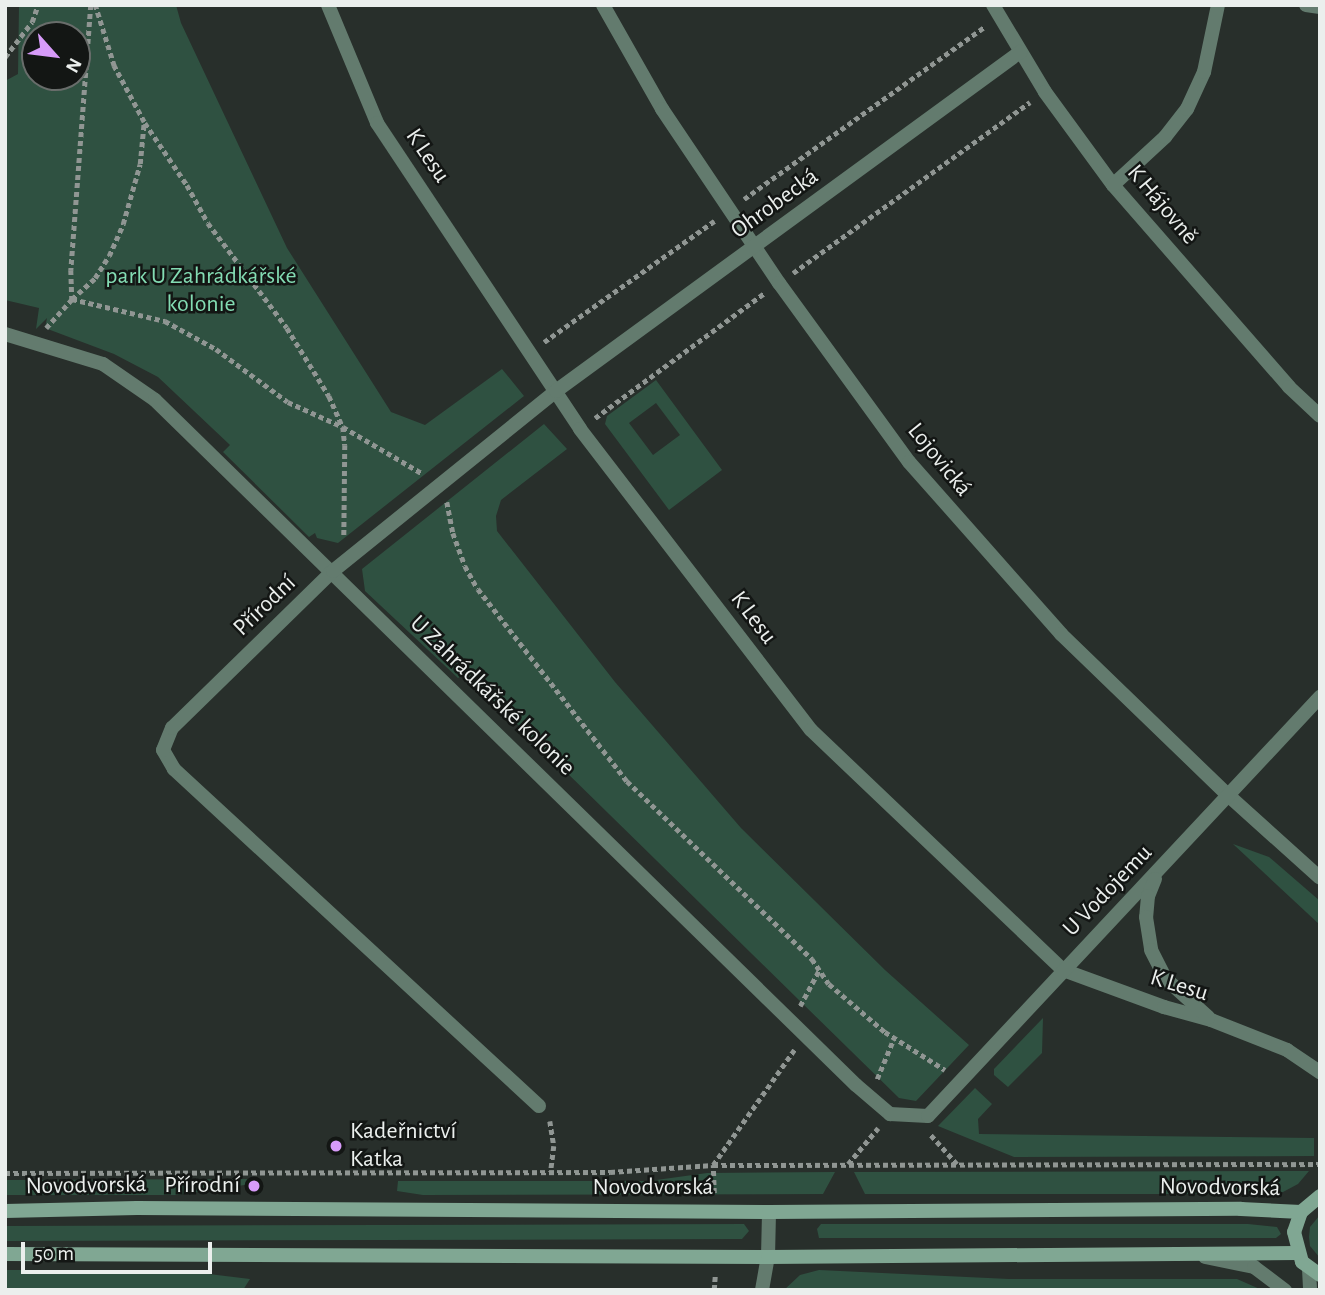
<!DOCTYPE html>
<html>
<head>
<meta charset="utf-8">
<style>
	body { margin:0 }
	#map { position:relative; width:1325px; height:1295px; overflow:hidden; background:#282f2b; font-family:"Alegreya Sans",sans-serif }
	div>[style] { position:absolute }
	.green>* { inset:0; background:#2f5141 }
	.path>* { height:4.5px; margin-top:-2.25px; transform-origin:0; background:repeating-linear-gradient(90deg,#909693 0 5px,transparent 0 8.5px) }
	.minor>* { height:14px; margin:-7px; padding:0 7px; transform-origin:7px; border-radius:7px; background:#637b6e }
	.tertiary>* { height:14px; margin:-7px; padding:0 7px; transform-origin:7px; border-radius:7px; background:#637b6e }
	.secondary>* { height:14px; margin:-7px; padding:0 7px; transform-origin:7px; border-radius:7px; background:#80a793 }
	.dots>* { width:19px; height:19px; translate:-50% -50%; box-sizing:border-box; border:4px solid #131614; border-radius:50% }
	span { translate:-50% -50%; white-space:nowrap; text-align:center; line-height:1.15; -webkit-text-stroke:5px #131614; paint-order:stroke }
	.street-label { font-size:24px; color:#ebefed }
	.park-label { font-size:24px; color:#83dcb3 }
	.poi-label { font-size:24px; color:#ebefed }
	.left { translate:0 -50%; text-align:left }
	.right { translate:-100% -50%; text-align:right }
	.frame { position:absolute; inset:0; border:7px solid #ebefed; pointer-events:none }
	.north { position:absolute; left:21px; top:21px; width:70px; height:70px; box-sizing:border-box; background:#131614; border:2px solid #696d6b; border-radius:50%; rotate:118deg; font-size:19px; font-weight:700; line-height:28px; text-align:center; color:#ebefed }
	.north::after { content:''; display:block; margin:auto; width:24px; height:32px; background:#d79bf9; clip-path:polygon(50% 0,100% 100%,50% 72%,0 100%) }
	.scale { position:absolute; left:21px; top:1242px; width:191px; height:32px; box-sizing:border-box; border:4px solid #ebefed; border-top:0; padding-left:9px; font-size:21px; line-height:24px; white-space:nowrap; color:#ebefed; -webkit-text-stroke:5px #131614; paint-order:stroke }
</style>
</head>
<body>
<div id="map">
	<div class="green">
		<i style="clip-path:polygon(evenodd,19px 5px,176px 5px,181px 23px,287px 248px,391px 412px,425px 425px,502px 369px,524px 396px,338px 543px,317px 538px,315px 533px,309px 537px,223px 452px,230px 445px,158px 377px,114px 354px,45px 328px,47px 318px,36px 329px,39px 308px,5px 300px,5px 81px,18px 74px,19px 5px,35px 35px,77px 35px,77px 77px,35px 77px,35px 35px)"></i>
		<i style="clip-path:polygon(evenodd,656px 380px,722px 470px,669px 510px,605px 424px,607px 416px,656px 380px,656px 403px,680px 435px,653px 455px,629px 423px,656px 403px)"></i>
		<i style="clip-path:polygon(544px 424px,567px 449px,501px 500px,496px 516px,497px 531px,615px 682px,741px 828px,885px 970px,969px 1045px,916px 1101px,899px 1098px,465px 673px,458px 678px,365px 591px,362px 569px)"></i>
		<i style="clip-path:polygon(1233px 844px,1269px 857px,1320px 901px,1320px 925px)"></i>
		<i style="clip-path:polygon(1043px 1018px,1042px 1053px,1008px 1087px,994px 1075px,994px 1069px)"></i>
		<i style="clip-path:polygon(975px 1088px,992px 1104px,978px 1119px,979px 1134px,1314px 1138px,1314px 1156px,1014px 1157px,938px 1126px)"></i>
		<i style="clip-path:polygon(1309px 1171px,1298px 1184px,1283px 1192px,1269px 1194px,865px 1194px,854px 1172px)"></i>
		<i style="clip-path:polygon(835px 1172px,823px 1194px,423px 1195px,397px 1191px,398px 1181px,649px 1181px,707px 1173px)"></i>
		<i style="clip-path:polygon(251px 1179px,251px 1184px,178px 1195px,5px 1195px,5px 1180px)"></i>
		<i style="clip-path:polygon(1320px 1215px,1320px 1258px,1310px 1246px,1309px 1237px,1310px 1227px)"></i>
		<i style="clip-path:polygon(744px 1224px,749px 1231px,742px 1239px,5px 1241px,5px 1226px)"></i>
		<i style="clip-path:polygon(821px 1224px,1248px 1224px,1277px 1227px,1281px 1234px,1276px 1238px,819px 1238px,817px 1229px)"></i>
		<i style="clip-path:polygon(5px 1270px,176px 1270px,250px 1279px,243px 1290px,5px 1290px)"></i>
		<i style="clip-path:polygon(819px 1270px,1009px 1279px,1237px 1279px,1262px 1290px,784px 1290px,800px 1275px)"></i>
	</div>
	<div class="path">
		<i style="left:91px;top:5px;width:266px;rotate:94.3deg"></i>
		<i style="left:71px;top:270px;width:29px;rotate:88deg"></i>
		<i style="left:72px;top:299px;width:31px;rotate:-42deg"></i>
		<i style="left:95px;top:278px;width:26px;rotate:-58deg"></i>
		<i style="left:109px;top:256px;width:35px;rotate:-66deg"></i>
		<i style="left:123px;top:224px;width:62px;rotate:-74.2deg"></i>
		<i style="left:140px;top:164px;width:42px;rotate:-84.6deg"></i>
		<i style="left:144px;top:122px;width:64px;rotate:-118.2deg"></i>
		<i style="left:114px;top:66px;width:64px;rotate:-107.3deg"></i>
		<i style="left:5px;top:57px;width:44px;rotate:-52.4deg"></i>
		<i style="left:32px;top:22px;width:18px;rotate:-71deg"></i>
		<i style="left:145px;top:123px;width:75px;rotate:55.9deg"></i>
		<i style="left:187px;top:185px;width:43px;rotate:61.1deg"></i>
		<i style="left:208px;top:223px;width:131px;rotate:53deg"></i>
		<i style="left:287px;top:328px;width:80px;rotate:58.3deg"></i>
		<i style="left:329px;top:396px;width:34px;rotate:66deg"></i>
		<i style="left:343px;top:427px;width:18px;rotate:84deg"></i>
		<i style="left:345px;top:445px;width:92px;rotate:90.6deg"></i>
		<i style="left:744px;top:199px;width:295px;rotate:-35.6deg"></i>
		<i style="left:793px;top:273px;width:292px;rotate:-35.8deg"></i>
		<i style="left:46px;top:328px;width:39px;rotate:-48deg"></i>
		<i style="left:72px;top:299px;width:96px;rotate:13.3deg"></i>
		<i style="left:165px;top:321px;width:58px;rotate:28.8deg"></i>
		<i style="left:216px;top:349px;width:89px;rotate:36.4deg"></i>
		<i style="left:288px;top:402px;width:60px;rotate:24.4deg"></i>
		<i style="left:343px;top:427px;width:93px;rotate:30.4deg"></i>
		<i style="left:544px;top:342px;width:209px;rotate:-35.4deg"></i>
		<i style="left:595px;top:418px;width:212px;rotate:-36.4deg"></i>
		<i style="left:447px;top:502px;width:32px;rotate:79deg"></i>
		<i style="left:453px;top:533px;width:35px;rotate:70deg"></i>
		<i style="left:465px;top:566px;width:26px;rotate:61deg"></i>
		<i style="left:478px;top:589px;width:243px;rotate:52.2deg"></i>
		<i style="left:627px;top:781px;width:257px;rotate:43.9deg"></i>
		<i style="left:812px;top:959px;width:30px;rotate:56deg"></i>
		<i style="left:829px;top:984px;width:74px;rotate:40.6deg"></i>
		<i style="left:885px;top:1032px;width:71px;rotate:32.3deg"></i>
		<i style="left:800px;top:1006px;width:40px;rotate:-62deg"></i>
		<i style="left:877px;top:1079px;width:44px;rotate:-67.5deg"></i>
		<i style="left:550px;top:1121px;width:25px;rotate:81deg"></i>
		<i style="left:554px;top:1146px;width:26px;rotate:97deg"></i>
		<i style="left:931px;top:1135px;width:39px;rotate:48deg"></i>
		<i style="left:848px;top:1164px;width:47px;rotate:-50.2deg"></i>
		<i style="left:5px;top:1173px;width:605px;rotate:-0.09deg"></i>
		<i style="left:610px;top:1172px;width:103px;rotate:-3.9deg"></i>
		<i style="left:713px;top:1165px;width:607px;rotate:-0.09deg"></i>
		<i style="left:714px;top:1193px;width:28px;rotate:-92deg"></i>
		<i style="left:713px;top:1165px;width:141px;rotate:-54.8deg"></i>
		<i style="left:714px;top:1290px;width:15px;rotate:-86deg"></i>
	</div>
	<div class="minor">
		<i style="left:328px;top:5px;width:128px;rotate:67.4deg"></i>
		<i style="left:377px;top:123px;width:367px;rotate:56.4deg"></i>
		<i style="left:580px;top:429px;width:379px;rotate:52.5deg"></i>
		<i style="left:811px;top:730px;width:348px;rotate:43.6deg"></i>
		<i style="left:1063px;top:970px;width:108px;rotate:20.1deg"></i>
		<i style="left:1164px;top:1007px;width:49px;rotate:15.5deg"></i>
		<i style="left:1211px;top:1020px;width:82px;rotate:21.5deg"></i>
		<i style="left:1287px;top:1050px;width:40px;rotate:34deg"></i>
		<i style="left:603px;top:5px;width:120px;rotate:60.4deg"></i>
		<i style="left:662px;top:109px;width:210px;rotate:56.1deg"></i>
		<i style="left:779px;top:283px;width:221px;rotate:54deg"></i>
		<i style="left:909px;top:462px;width:230px;rotate:48.5deg"></i>
		<i style="left:1061px;top:634px;width:233px;rotate:44deg"></i>
		<i style="left:1229px;top:796px;width:122px;rotate:42deg"></i>
		<i style="left:993px;top:5px;width:101px;rotate:59.1deg"></i>
		<i style="left:1045px;top:92px;width:115px;rotate:53.8deg"></i>
		<i style="left:1113px;top:185px;width:268px;rotate:48.9deg"></i>
		<i style="left:1289px;top:387px;width:42px;rotate:43.1deg"></i>
		<i style="left:1306px;top:5px;width:14px;rotate:8deg"></i>
		<i style="left:1113px;top:185px;width:71px;rotate:-42.7deg"></i>
		<i style="left:1165px;top:137px;width:36px;rotate:-52deg"></i>
		<i style="left:1187px;top:109px;width:41px;rotate:-65.3deg"></i>
		<i style="left:1204px;top:72px;width:68px;rotate:-78.2deg"></i>
		<i style="left:5px;top:334px;width:102px;rotate:17deg"></i>
		<i style="left:103px;top:364px;width:63px;rotate:34.7deg"></i>
		<i style="left:155px;top:400px;width:980px;rotate:44.34deg"></i>
		<i style="left:856px;top:1085px;width:45px;rotate:40.5deg"></i>
		<i style="left:890px;top:1114px;width:38px;rotate:3deg"></i>
		<i style="left:928px;top:1116px;width:574px;rotate:-46.91deg"></i>
		<i style="left:1155px;top:879px;width:18px;rotate:112deg"></i>
		<i style="left:1148px;top:896px;width:21px;rotate:95deg"></i>
		<i style="left:1146px;top:917px;width:33px;rotate:81deg"></i>
		<i style="left:1151px;top:950px;width:33px;rotate:63deg"></i>
		<i style="left:1166px;top:979px;width:57px;rotate:42.1deg"></i>
		<i style="left:539px;top:1106px;width:497px;rotate:-137.3deg"></i>
		<i style="left:174px;top:769px;width:22px;rotate:-120deg"></i>
		<i style="left:163px;top:750px;width:24px;rotate:-68deg"></i>
		<i style="left:172px;top:728px;width:225px;rotate:-44.3deg"></i>
		<i style="left:333px;top:571px;width:287px;rotate:-38.9deg"></i>
		<i style="left:556px;top:391px;width:575px;rotate:-36.15deg"></i>
		<i style="left:762px;top:1290px;width:34px;rotate:-80deg"></i>
		<i style="left:768px;top:1257px;width:45px;rotate:-88.7deg"></i>
	</div>
	<div class="tertiary">
		<i style="left:1205px;top:1257px;width:50px;rotate:11.5deg"></i>
		<i style="left:1254px;top:1267px;width:39px;rotate:37deg"></i>
		<i style="left:1309px;top:1269px;width:21px;rotate:87deg"></i>
	</div>
	<div class="secondary">
		<i style="left:1320px;top:1196px;width:25px;rotate:140deg"></i>
		<i style="left:1301px;top:1212px;width:21px;rotate:109deg"></i>
		<i style="left:1294px;top:1232px;width:31px;rotate:75deg"></i>
		<i style="left:1302px;top:1262px;width:22px;rotate:36deg"></i>
		<i style="left:5px;top:1211px;width:132px;rotate:-1.3deg"></i>
		<i style="left:137px;top:1208px;width:632px;rotate:0.36deg"></i>
		<i style="left:769px;top:1212px;width:472px;rotate:-0.4deg"></i>
		<i style="left:1241px;top:1209px;width:60px;rotate:2.9deg"></i>
		<i style="left:5px;top:1254px;width:763px;rotate:0.23deg"></i>
		<i style="left:768px;top:1257px;width:529px;rotate:-0.43deg"></i>
	</div>
	<div class="dots">
		<i style="left:336px;top:1146px;background:#d79bf9"></i>
		<i style="left:254px;top:1186px;background:#d79bf9"></i>
	</div>
	<div class="street-label">
		<span style="left:427px;top:156px;rotate:56deg">K Lesu</span>
		<span style="left:775px;top:204px;rotate:-36deg">Ohrobecká</span>
		<span style="left:1162px;top:205px;rotate:50deg">K Hájovně</span>
		<span style="left:939px;top:460px;rotate:51deg">Lojovická</span>
		<span style="left:265px;top:606px;rotate:-44deg">Přírodní</span>
		<span style="left:753px;top:618px;rotate:53deg">K Lesu</span>
		<span style="left:492px;top:696px;rotate:44deg">U Zahrádkářské kolonie</span>
		<span style="left:1108px;top:891px;rotate:-46deg">U Vodojemu</span>
		<span style="left:1179px;top:986px;rotate:17deg">K Lesu</span>
		<span style="left:86px;top:1186px;rotate:-1deg">Novodvorská</span>
		<span style="left:653px;top:1188px">Novodvorská</span>
		<span style="left:1220px;top:1188px;rotate:1deg">Novodvorská</span>
	</div>
	<div class="park-label">
		<span style="left:201px;top:291px">park U Zahrádkářské<br>kolonie</span>
	</div>
	<div class="poi-label">
		<span class="left" style="left:350px;top:1146px">Kadeřnictví<br>Katka</span>
		<span class="right" style="left:240px;top:1186px">Přírodní</span>
	</div>
	<div class="frame"></div>
	<div class="north">N</div>
	<div class="scale">50 m</div>
</div>
</body>
</html>
